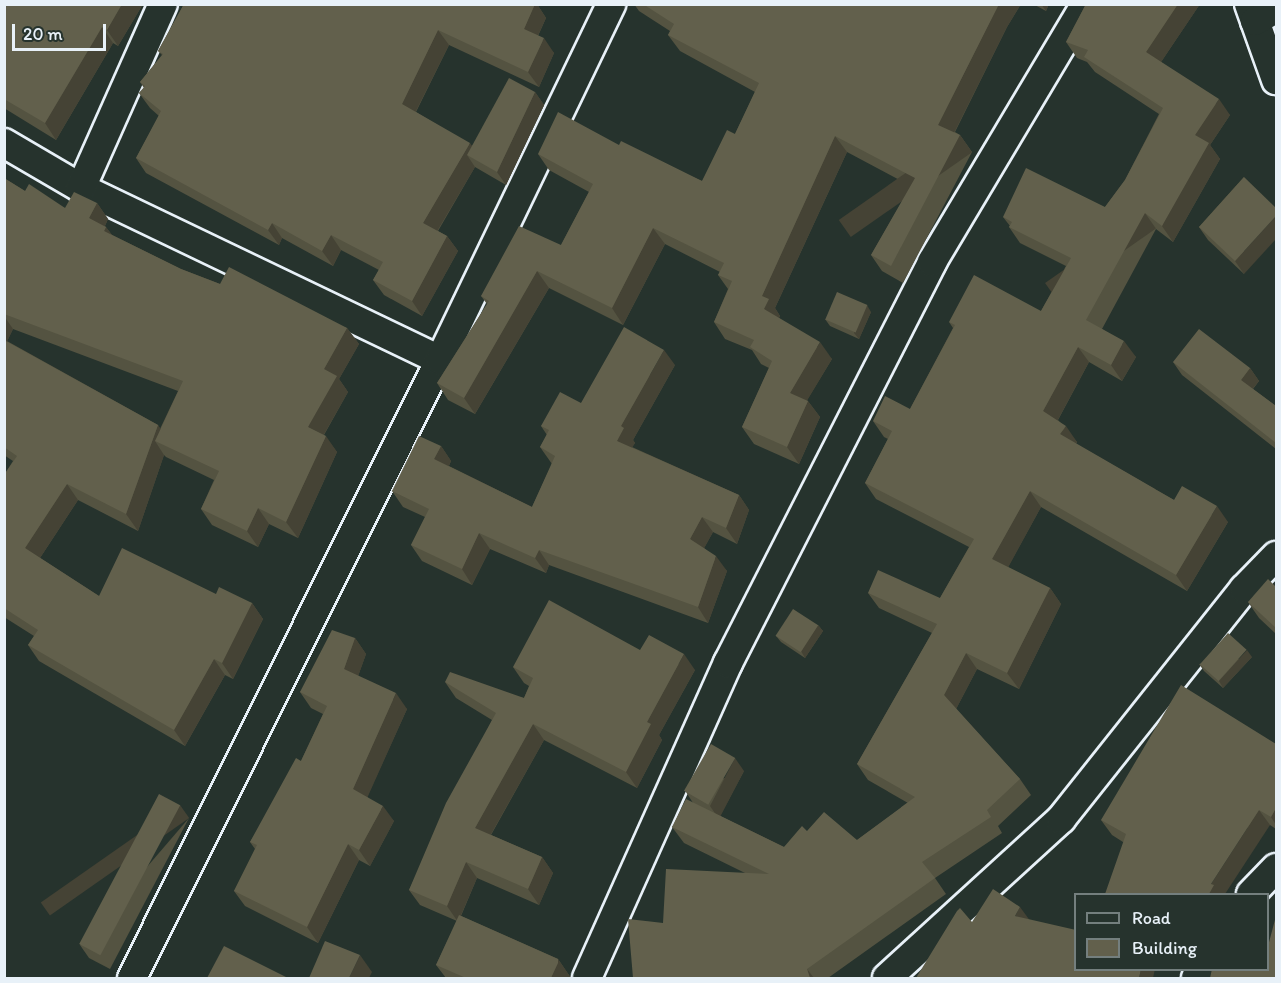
<!DOCTYPE html>
<html>
<head>
<meta charset="utf-8">
<style>
	body { margin:0 }
	#map { position:relative; width:1281px; height:983px; overflow:hidden; background:#26332d; font-family:Itim,sans-serif }
	div>[style] { position:absolute }
	.roads { filter:drop-shadow(2px 0 #e8f1f8) drop-shadow(-2px 0 #e8f1f8) drop-shadow(0 2px #e8f1f8) drop-shadow(0 -2px #e8f1f8) }
	.street>* { height:28px; margin:-14px; padding:0 14px; transform-origin:14px; border-radius:14px; background:#26332d }
	.wall>* { inset:0; background:#545341 }
	.shaded-wall>* { inset:0; background:#454335; transform-origin:0 0 }
	.building>* { inset:0; background:#62604c; transform-origin:0 0 }
	span { translate:-50% -50%; white-space:nowrap; text-align:center; line-height:1.15; -webkit-text-stroke:6px #26332d; paint-order:stroke }
	.frame { position:absolute; inset:0; border:6px solid #e8f1f8; pointer-events:none }
	.legend { position:absolute; left:1074px; top:893px; width:195px; height:78px; box-sizing:border-box; background:#26332d; border:2px solid #747f7e; margin:0; padding:8px 10px; list-style:none; font-size:18px; color:#e8f1f8 }
	.legend li { display:flex; align-items:center; gap:12px; height:30px }
	.legend b { width:30px; border:2px solid #747f7e }
	.scale { position:absolute; left:12px; top:24px; width:94px; height:27px; box-sizing:border-box; border:3px solid #e8f1f8; border-top:0; padding-left:8px; font-size:18px; line-height:21px; white-space:nowrap; color:#e8f1f8; -webkit-text-stroke:4px #26332d; paint-order:stroke }
</style>
</head>
<body>
<div id="map">
	<div class="roads">
		<div class="street">
			<i style="left:1249px;top:4px;width:81px;rotate:70.4deg"></i>
			<i style="left:1255px;top:21px;width:24px;rotate:-30deg"></i>
			<i style="left:4px;top:143px;width:89px;rotate:30.3deg"></i>
			<i style="left:81px;top:188px;width:398px;rotate:25.6deg"></i>
			<i style="left:81px;top:188px;width:201px;rotate:-66deg"></i>
			<i style="left:1251px;top:894px;width:36px;rotate:-46deg"></i>
			<i style="left:132px;top:978px;width:690px;rotate:-63.51deg"></i>
			<i style="left:440px;top:360px;width:395px;rotate:-64.3deg"></i>
			<i style="left:587px;top:978px;width:345px;rotate:-65.9deg"></i>
			<i style="left:728px;top:663px;width:450px;rotate:-63deg"></i>
			<i style="left:932px;top:262px;width:300px;rotate:-59.2deg"></i>
			<i style="left:887px;top:978px;width:236px;rotate:-42.4deg"></i>
			<i style="left:1061px;top:819px;width:294px;rotate:-51.5deg"></i>
			<i style="left:1244px;top:589px;width:46px;rotate:-45.9deg"></i>
			<i style="left:1196px;top:978px;width:9px;rotate:-69deg"></i>
		</div>
	</div>
	<div class="wall">
		<i style="clip-path:polygon(4px 4px,143px 4px,118px 46px,113px 43px,56px 140px,4px 108px)"></i>
		<i style="clip-path:polygon(184px 4px,537px 4px,546px 18px,538px 36px,554px 53px,539px 87px,449px 45px,416px 112px,472px 146px,535px 92px,544px 105px,506px 185px,475px 167px,438px 231px,447px 236px,458px 251px,422px 316px,384px 295px,373px 280px,379px 270px,341px 250px,333px 266px,282px 238px,279px 245px,146px 173px,136px 158px,159px 116px,150px 108px,139px 93px,144px 88px,140px 82px,162px 55px,158px 51px)"></i>
		<i style="clip-path:polygon(634px 4px,1021px 4px,1007px 27px,955px 132px,960px 135px,972px 152px,903px 283px,882px 271px,871px 255px,911px 186px,847px 152px,775px 308px,780px 316px,779px 318px,832px 359px,807px 400px,820px 417px,799px 464px,754px 444px,742px 427px,769px 368px,761px 364px,752px 350px,725px 339px,714px 322px,728px 289px,718px 275px,720px 272px,665px 244px,623px 325px,549px 288px,475px 414px,448px 400px,437px 383px,487px 304px,481px 296px,561px 245px,589px 192px,549px 170px,538px 154px,619px 145px,702px 181px,735px 134px,755px 92px,680px 51px,668px 35px,670px 31px,639px 11px)"></i>
		<i style="clip-path:polygon(1033px 4px,1049px 4px,1046px 11px)"></i>
		<i style="clip-path:polygon(1086px 4px,1200px 4px,1161px 62px,1230px 115px,1210px 145px,1220px 159px,1173px 242px,1156px 229px,1102px 329px,1136px 357px,1122px 381px,1089px 362px,1058px 420px,1077px 442px,1076px 444px,1174px 500px,1228px 522px,1187px 591px,1041px 507px,1008px 567px,1050px 588px,1061px 604px,1019px 689px,977px 669px,956px 709px,1020px 779px,1031px 795px,998px 826px,1002px 833px,935px 878px,946px 894px,828px 978px,633px 978px,663px 923px,745px 873px,684px 843px,672px 827px,693px 803px,686px 792px,744px 771px,720px 816px,784px 847px,807px 831px,857px 840px,908px 803px,868px 780px,857px 764px,932px 633px,879px 608px,868px 593px,940px 598px,969px 547px,876px 499px,865px 483px,888px 439px,884px 437px,873px 421px,910px 409px,953px 328px,949px 322px,1041px 311px,1066px 266px,1020px 243px,1009px 227px,1010px 226px,1003px 217px,1105px 207px,1125px 180px,1159px 114px,1095px 72px,1087px 62px,1077px 58px,1066px 42px)"></i>
		<i style="clip-path:polygon(1244px 177px,1244px 274px,1208px 240px,1199px 227px)"></i>
		<i style="clip-path:polygon(evenodd,4px 178px,25px 191px,65px 208px,97px 203px,108px 219px,105px 226px,112px 235px,181px 269px,220px 284px,347px 328px,359px 344px,339px 379px,348px 392px,324px 435px,337px 452px,298px 538px,269px 524px,258px 547px,212px 525px,201px 509px,214px 480px,166px 457px,164px 455px,138px 531px,78px 500px,40px 558px,99px 596px,216px 594px,252px 603px,263px 619px,233px 679px,225px 675px,185px 746px,39px 661px,28px 645px,34px 636px,4px 617px,4px 475px,13px 461px,4px 455px,4px 178px,13px 329px,178px 391px,160px 429px,158px 425px,7px 341px,13px 329px)"></i>
		<i style="clip-path:polygon(871px 312px,859px 339px,830px 326px,825px 319px)"></i>
		<i style="clip-path:polygon(1173px 362px,1250px 368px,1259px 381px,1253px 389px,1276px 406px,1276px 449px,1182px 375px)"></i>
		<i style="clip-path:polygon(675px 365px,633px 440px,635px 443px,632px 447px,739px 495px,749px 510px,737px 544px,713px 532px,704px 548px,727px 571px,708px 623px,549px 565px,546px 573px,490px 549px,472px 585px,422px 561px,411px 545px,425px 517px,403px 507px,392px 491px,441px 446px,451px 461px,449px 466px,532px 507px,552px 464px,540px 447px,547px 435px,541px 426px,581px 403px)"></i>
		<i style="clip-path:polygon(1276px 587px,1276px 634px,1259px 618px,1248px 602px)"></i>
		<i style="clip-path:polygon(818px 625px,823px 631px,805px 658px,781px 642px,776px 636px)"></i>
		<i style="clip-path:polygon(355px 638px,366px 654px,358px 676px,407px 709px,367px 797px,394px 821px,370px 866px,359px 860px,318px 943px,245px 906px,234px 891px,255px 849px,250px 842px,301px 761px,323px 714px,311px 708px,300px 692px)"></i>
		<i style="clip-path:polygon(640px 650px,695px 670px,659px 735px,662px 740px,637px 788px,544px 740px,491px 835px,542px 857px,553px 873px,539px 905px,477px 878px,461px 916px,558px 959px,571px 978px,446px 978px,436px 965px,457px 921px,420px 905px,409px 890px,492px 720px,456px 698px,445px 682px,524px 698px,529px 686px,524px 683px,513px 667px)"></i>
		<i style="clip-path:polygon(1252px 657px,1223px 688px,1204px 671px,1199px 664px)"></i>
		<i style="clip-path:polygon(1276px 744px,1276px 829px,1270px 825px,1123px 842px,1112px 835px,1101px 820px)"></i>
		<i style="clip-path:polygon(189px 818px,110px 969px,89px 958px,80px 945px)"></i>
	</div>
	<div class="shaded-wall">
		<i style="clip-path:polygon(122px 4px,143px 4px,118px 46px,107px 30px)"></i>
		<i style="clip-path:polygon(535px 4px,537px 4px,546px 18px,534px 44px,524px 29px)"></i>
		<i style="clip-path:polygon(999px 4px,1021px 4px,1007px 27px,950px 141px,938px 125px)"></i>
		<i style="clip-path:polygon(1041px 4px,1049px 4px,1046px 11px)"></i>
		<i style="clip-path:polygon(1178px 4px,1200px 4px,1157px 68px,1146px 52px)"></i>
		<i style="clip-path:polygon(102px 27px,113px 43px,56px 140px,45px 123px)"></i>
		<i style="clip-path:polygon(438px 30px,449px 45px,412px 119px,402px 104px)"></i>
		<i style="clip-path:polygon(544px 38px,554px 53px,539px 87px,528px 72px)"></i>
		<i style="clip-path:polygon(535px 92px,544px 105px,506px 185px,497px 172px)"></i>
		<i style="clip-path:polygon(1219px 99px,1230px 115px,1210px 145px,1220px 159px,1173px 242px,1162px 226px,1195px 135px)"></i>
		<i style="left:960px;top:135px;width:21px;height:148px;rotate:55deg"></i>
		<i style="clip-path:polygon(835px 136px,847px 152px,775px 308px,780px 316px,776px 325px,764px 309px,762px 296px)"></i>
		<i style="clip-path:polygon(470px 143px,480px 158px,467px 155px,475px 167px,433px 238px,423px 223px)"></i>
		<i style="clip-path:polygon(97px 203px,108px 219px,101px 234px,89px 218px)"></i>
		<i style="left:1145px;top:213px;width:19px;height:122px;rotate:55deg"></i>
		<i style="clip-path:polygon(1276px 216px,1276px 239px,1244px 274px,1235px 261px)"></i>
		<i style="clip-path:polygon(272px 223px,282px 238px,279px 245px,268px 230px)"></i>
		<i style="clip-path:polygon(106px 227px,118px 243px,104px 231px)"></i>
		<i style="clip-path:polygon(653px 228px,665px 244px,623px 325px,612px 308px)"></i>
		<i style="clip-path:polygon(331px 235px,341px 250px,333px 266px,322px 251px)"></i>
		<i style="clip-path:polygon(447px 236px,458px 251px,422px 316px,412px 301px)"></i>
		<i style="clip-path:polygon(537px 271px,549px 288px,475px 414px,464px 398px)"></i>
		<i style="clip-path:polygon(867px 305px,871px 312px,859px 339px,854px 333px)"></i>
		<i style="clip-path:polygon(4px 316px,13px 329px,4px 348px)"></i>
		<i style="clip-path:polygon(347px 328px,359px 344px,339px 379px,348px 392px,319px 443px,308px 427px,324px 369px)"></i>
		<i style="clip-path:polygon(1124px 341px,1136px 357px,1122px 381px,1111px 365px)"></i>
		<i style="clip-path:polygon(820px 342px,832px 359px,802px 409px,790px 393px)"></i>
		<i style="clip-path:polygon(1078px 347px,1089px 362px,1054px 427px,1043px 411px)"></i>
		<i style="clip-path:polygon(664px 350px,675px 365px,633px 440px,635px 443px,627px 456px,617px 441px,621px 426px)"></i>
		<i style="clip-path:polygon(1250px 368px,1259px 381px,1250px 392px,1241px 380px)"></i>
		<i style="clip-path:polygon(808px 401px,820px 417px,799px 464px,787px 447px)"></i>
		<i style="clip-path:polygon(158px 425px,169px 441px,155px 441px,164px 455px,138px 531px,126px 514px)"></i>
		<i style="clip-path:polygon(1066px 426px,1077px 442px,1071px 450px,1060px 434px)"></i>
		<i style="clip-path:polygon(326px 436px,337px 452px,298px 538px,286px 522px)"></i>
		<i style="clip-path:polygon(441px 446px,451px 461px,445px 474px,434px 459px)"></i>
		<i style="clip-path:polygon(67px 484px,78px 500px,36px 564px,25px 548px)"></i>
		<i style="clip-path:polygon(1030px 491px,1041px 507px,1004px 575px,992px 559px)"></i>
		<i style="clip-path:polygon(739px 495px,749px 510px,737px 544px,726px 528px)"></i>
		<i style="clip-path:polygon(1217px 506px,1228px 522px,1187px 591px,1176px 575px)"></i>
		<i style="clip-path:polygon(258px 508px,269px 524px,258px 547px,247px 531px)"></i>
		<i style="clip-path:polygon(702px 517px,713px 532px,701px 554px,690px 539px)"></i>
		<i style="clip-path:polygon(479px 533px,490px 549px,472px 585px,462px 569px)"></i>
		<i style="clip-path:polygon(539px 550px,549px 565px,546px 573px,535px 558px)"></i>
		<i style="clip-path:polygon(716px 556px,727px 571px,708px 623px,698px 607px)"></i>
		<i style="clip-path:polygon(1050px 588px,1061px 604px,1019px 689px,1007px 673px)"></i>
		<i style="clip-path:polygon(252px 603px,263px 619px,233px 679px,222px 663px)"></i>
		<i style="clip-path:polygon(818px 625px,823px 631px,805px 658px,801px 651px)"></i>
		<i style="clip-path:polygon(355px 638px,366px 654px,355px 685px,344px 669px)"></i>
		<i style="clip-path:polygon(1247px 650px,1252px 657px,1223px 688px,1219px 681px)"></i>
		<i style="clip-path:polygon(966px 653px,977px 669px,955px 711px,944px 695px)"></i>
		<i style="clip-path:polygon(684px 654px,695px 670px,659px 735px,662px 740px,637px 788px,626px 772px,647px 722px)"></i>
		<i style="clip-path:polygon(214px 659px,225px 675px,185px 746px,174px 730px)"></i>
		<i style="clip-path:polygon(396px 693px,407px 709px,364px 805px,353px 789px)"></i>
		<i style="clip-path:polygon(533px 724px,544px 740px,486px 843px,475px 828px)"></i>
		<i style="clip-path:polygon(735px 758px,744px 771px,719px 819px,710px 806px)"></i>
		<i style="left:180px;top:805px;width:16px;height:170px;rotate:55deg"></i>
		<i style="clip-path:polygon(383px 806px,394px 821px,370px 866px,359px 850px)"></i>
		<i style="clip-path:polygon(1276px 808px,1276px 825px,1271px 817px)"></i>
		<i style="clip-path:polygon(1259px 810px,1270px 825px,1225px 894px,1209px 894px,1211px 884px)"></i>
		<i style="clip-path:polygon(348px 844px,359px 860px,318px 943px,307px 927px)"></i>
		<i style="clip-path:polygon(542px 857px,553px 873px,539px 905px,528px 889px)"></i>
		<i style="clip-path:polygon(466px 862px,477px 878px,458px 922px,447px 906px)"></i>
		<i style="clip-path:polygon(1020px 907px,1031px 922px,1015px 916px)"></i>
		<i style="clip-path:polygon(360px 955px,372px 972px,369px 978px,349px 978px)"></i>
		<i style="clip-path:polygon(558px 959px,571px 978px,551px 978px)"></i>
		<i style="clip-path:polygon(807px 969px,814px 978px,810px 978px)"></i>
		<i style="clip-path:polygon(1141px 969px,1155px 969px,1153px 978px,1139px 978px)"></i>
	</div>
	<div class="building">
		<i style="clip-path:polygon(4px 4px,122px 4px,107px 30px,102px 27px,45px 123px,4px 99px)"></i>
		<i style="clip-path:polygon(184px 4px,535px 4px,524px 29px,544px 38px,528px 72px,438px 30px,402px 104px,470px 143px,423px 223px,447px 236px,412px 301px,373px 280px,383px 262px,331px 235px,322px 251px,272px 223px,268px 230px,136px 158px,161px 111px,139px 93px,145px 86px,140px 82px,163px 54px,158px 51px)"></i>
		<i style="clip-path:polygon(643px 4px,999px 4px,938px 125px,960px 135px,891px 266px,871px 255px,915px 178px,835px 136px,762px 296px,769px 299px,764px 309px,820px 342px,790px 393px,808px 401px,787px 447px,742px 427px,772px 361px,750px 347px,754px 340px,714px 322px,732px 281px,718px 275px,724px 263px,653px 228px,612px 308px,537px 271px,464px 398px,437px 383px,489px 301px,481px 296px,519px 226px,561px 245px,593px 184px,538px 154px,558px 112px,619px 145px,621px 141px,702px 181px,727px 130px,735px 134px,759px 83px,668px 35px,674px 24px)"></i>
		<i style="clip-path:polygon(1086px 4px,1178px 4px,1146px 52px,1219px 99px,1195px 135px,1209px 143px,1162px 226px,1145px 213px,1086px 320px,1124px 341px,1111px 365px,1078px 347px,1043px 411px,1066px 426px,1060px 434px,1174px 500px,1182px 486px,1217px 506px,1176px 575px,1030px 491px,992px 559px,1050px 588px,1007px 673px,966px 653px,944px 695px,1020px 779px,987px 810px,991px 817px,922px 862px,935px 878px,807px 969px,810px 978px,633px 978px,628px 919px,663px 923px,666px 869px,769px 874px,672px 827px,686px 799px,784px 847px,802px 826px,807px 831px,824px 812px,857px 840px,915px 797px,857px 764px,937px 624px,868px 593px,878px 570px,940px 598px,974px 539px,865px 483px,892px 431px,873px 421px,885px 396px,910px 409px,955px 325px,949px 322px,974px 275px,1041px 311px,1071px 258px,1009px 227px,1012px 222px,1003px 217px,1026px 168px,1105px 207px,1125px 180px,1163px 108px,1084px 57px,1088px 50px,1066px 42px)"></i>
		<i style="clip-path:polygon(509px 78px,535px 92px,497px 172px,467px 155px)"></i>
		<i style="clip-path:polygon(1244px 177px,1276px 208px,1276px 216px,1235px 261px,1199px 227px)"></i>
		<i style="clip-path:polygon(4px 178px,25px 191px,29px 184px,65px 208px,74px 192px,97px 203px,89px 218px,106px 227px,104px 231px,181px 269px,220px 284px,229px 267px,347px 328px,324px 369px,337px 376px,308px 427px,326px 436px,286px 522px,258px 508px,247px 531px,201px 509px,219px 471px,155px 441px,183px 381px,4px 314px)"></i>
		<i style="left:837px;top:292px;width:33px;height:30px;rotate:23deg"></i>
		<i style="clip-path:polygon(624px 327px,664px 350px,621px 426px,624px 428px,617px 441px,739px 495px,726px 528px,702px 517px,690px 539px,716px 556px,698px 607px,539px 550px,535px 558px,479px 533px,462px 569px,411px 545px,429px 509px,392px 491px,419px 436px,441px 446px,434px 459px,532px 507px,555px 456px,540px 447px,549px 430px,541px 426px,560px 392px,581px 403px)"></i>
		<i style="clip-path:polygon(1199px 329px,1250px 368px,1241px 380px,1276px 406px,1276px 443px,1173px 362px)"></i>
		<i style="clip-path:polygon(4px 340px,158px 425px,126px 514px,67px 484px,25px 548px,99px 596px,122px 548px,216px 594px,219px 587px,252px 603px,222px 663px,214px 659px,174px 730px,28px 645px,38px 630px,4px 608px,4px 475px,17px 456px,4px 447px)"></i>
		<i style="clip-path:polygon(1268px 579px,1276px 587px,1276px 628px,1248px 602px)"></i>
		<i style="clip-path:polygon(549px 600px,640px 650px,649px 635px,684px 654px,647px 722px,651px 724px,626px 772px,533px 724px,475px 828px,542px 857px,528px 889px,466px 862px,447px 906px,409px 890px,446px 803px,496px 713px,445px 682px,450px 672px,524px 698px,533px 678px,513px 667px)"></i>
		<i style="left:793px;top:609px;width:30px;height:32px;rotate:33deg"></i>
		<i style="clip-path:polygon(332px 630px,355px 638px,344px 669px,396px 693px,353px 789px,383px 806px,359px 850px,348px 844px,307px 927px,234px 891px,257px 845px,250px 842px,296px 758px,301px 761px,327px 706px,300px 692px)"></i>
		<i style="left:1228px;top:633px;width:25px;height:42px;rotate:42deg"></i>
		<i style="clip-path:polygon(1181px 685px,1276px 744px,1276px 808px,1271px 817px,1259px 810px,1211px 884px,1214px 885px,1209px 894px,1105px 894px,1126px 834px,1101px 820px)"></i>
		<i style="left:711px;top:744px;width:28px;height:54px;rotate:30deg"></i>
		<i style="left:159px;top:794px;width:24px;height:170px;rotate:28deg"></i>
		<i style="clip-path:polygon(993px 889px,1020px 907px,1015px 916px,1076px 930px,1076px 969px,1141px 969px,1139px 978px,916px 978px,957px 911px,960px 908px,972px 922px)"></i>
		<i style="clip-path:polygon(459px 915px,558px 959px,558px 963px,551px 978px,466px 978px,436px 965px)"></i>
		<i style="clip-path:polygon(1276px 916px,1276px 978px,1210px 978px,1212px 969px,1268px 969px,1268px 946px)"></i>
		<i style="clip-path:polygon(325px 941px,360px 955px,349px 978px,309px 978px)"></i>
		<i style="clip-path:polygon(224px 946px,288px 978px,207px 978px)"></i>
	</div>
	<div class="frame"></div>
	<ul class="legend">
	<li><b style="height:8px;background:#26332d"></b>Road</li>
	<li><b style="height:16px;background:#62604c"></b>Building</li>
	</ul>
	<div class="scale">20 m</div>
</div>
</body>
</html>
